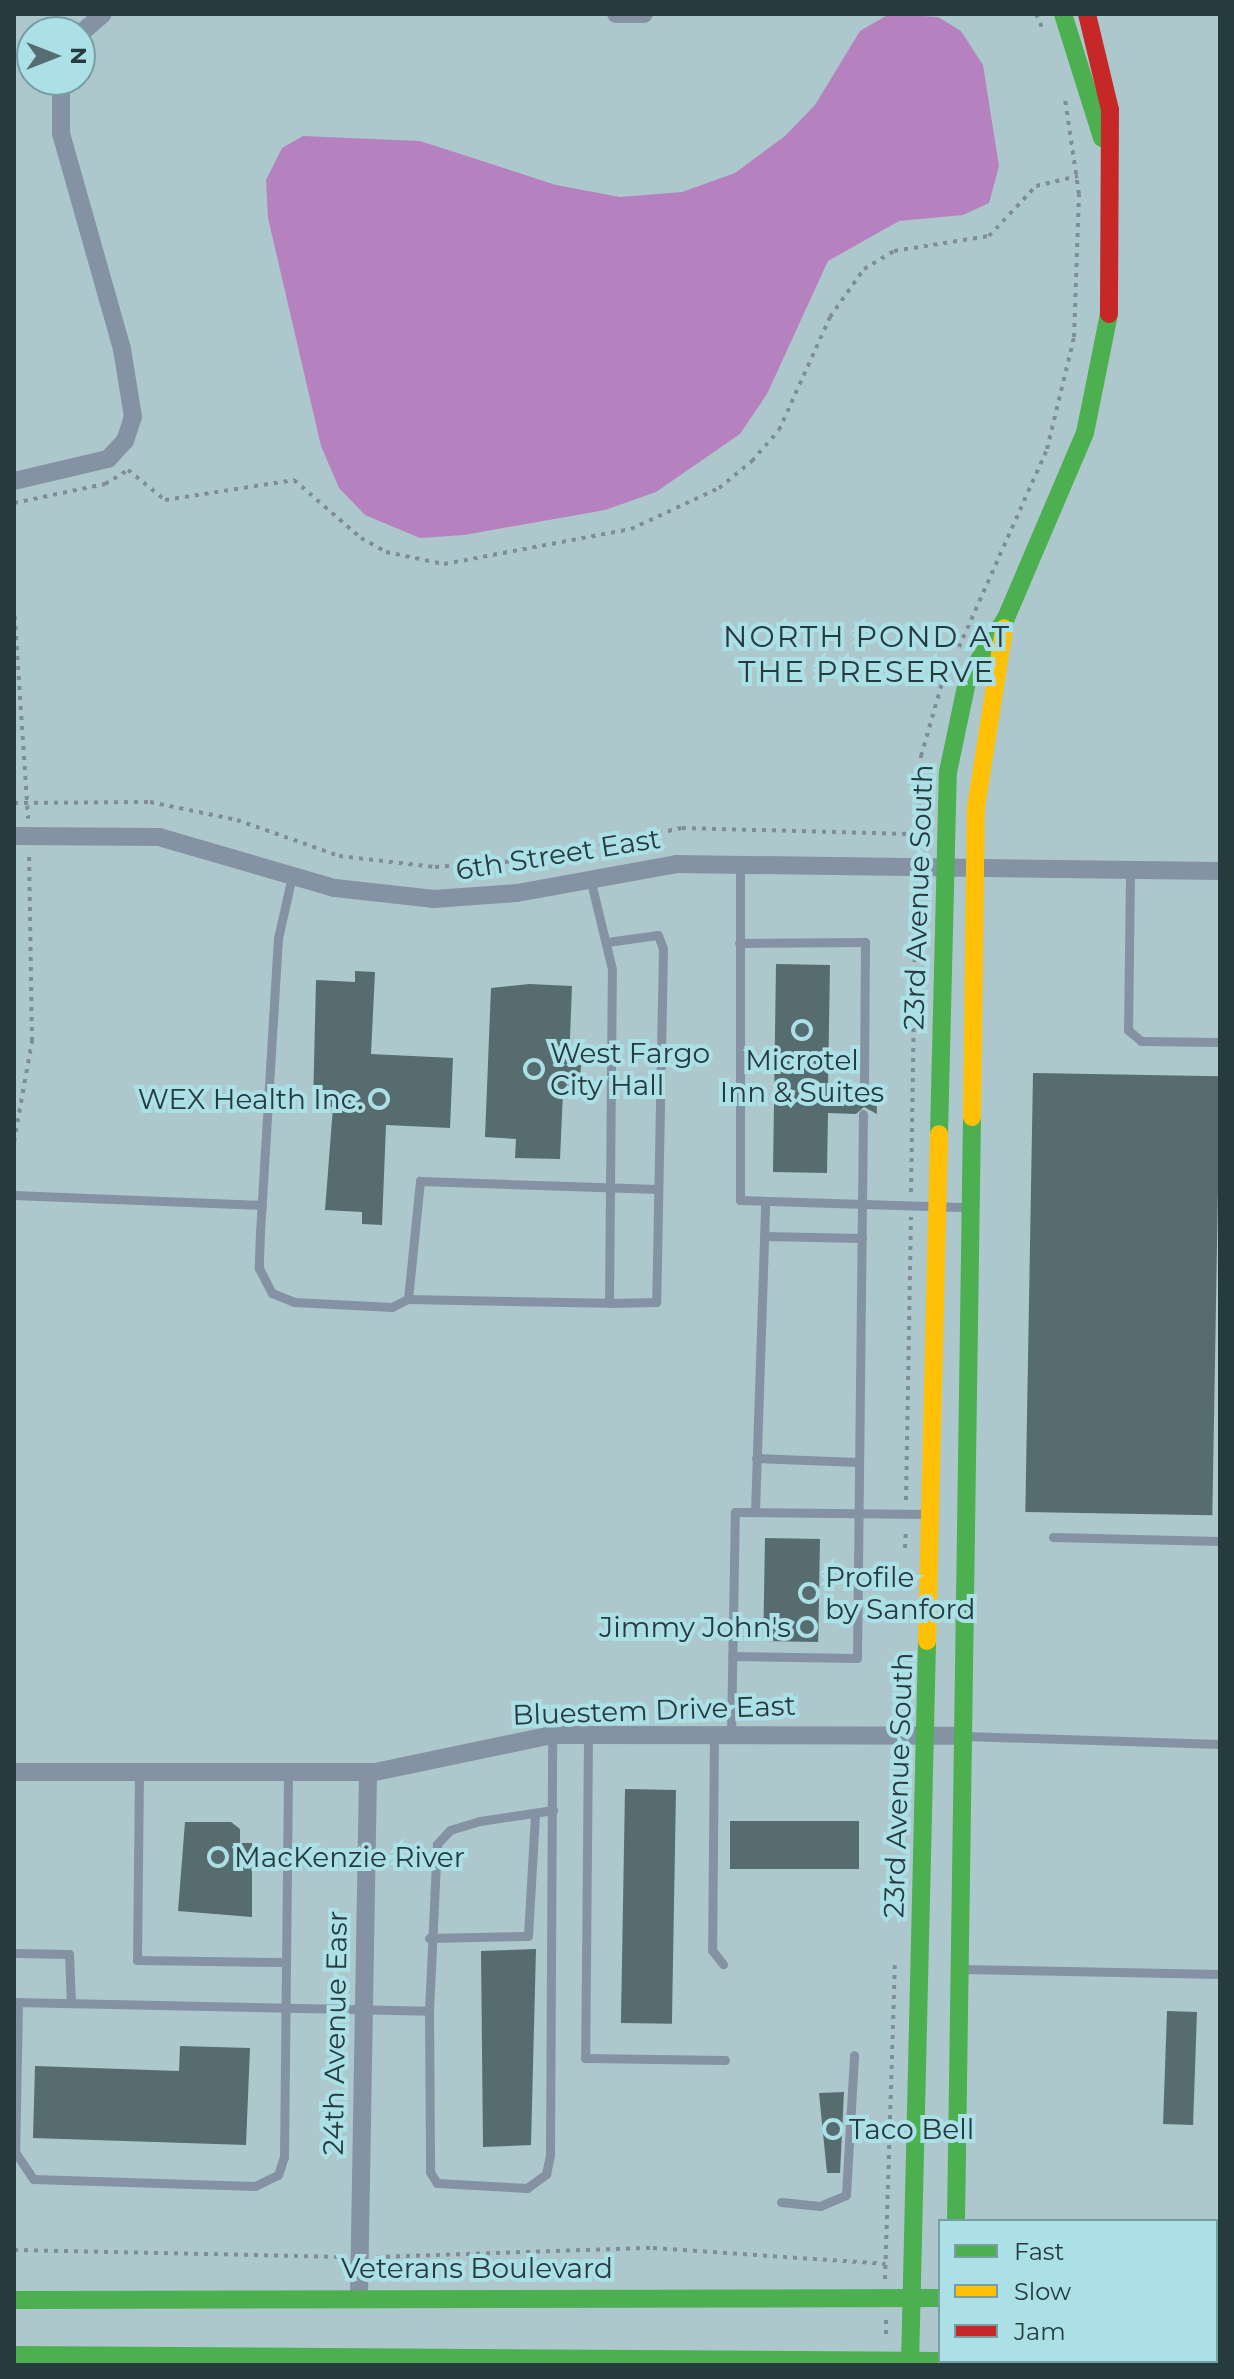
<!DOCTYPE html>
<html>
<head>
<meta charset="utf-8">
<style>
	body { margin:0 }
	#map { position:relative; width:1234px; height:2379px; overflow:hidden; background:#acc8cd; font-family:Montserrat,sans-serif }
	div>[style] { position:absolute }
	.water>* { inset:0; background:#b582bf }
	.building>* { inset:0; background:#576c6e; transform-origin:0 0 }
	.path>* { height:4px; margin-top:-2px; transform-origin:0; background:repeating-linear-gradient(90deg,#808c99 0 4px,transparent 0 10px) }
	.lane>* { height:9px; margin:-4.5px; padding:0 4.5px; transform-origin:4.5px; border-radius:4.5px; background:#8592a3 }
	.street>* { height:18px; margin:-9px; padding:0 9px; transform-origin:9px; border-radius:9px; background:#8592a3 }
	.fast>* { height:18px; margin:-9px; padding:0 9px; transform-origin:9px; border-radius:9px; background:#4caf50 }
	.slow>* { height:18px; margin:-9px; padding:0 9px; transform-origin:9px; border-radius:9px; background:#ffc107 }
	.jam>* { height:18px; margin:-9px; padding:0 9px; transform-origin:9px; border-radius:9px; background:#c62828 }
	.dots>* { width:22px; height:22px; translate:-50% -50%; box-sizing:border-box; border:4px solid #ace0e7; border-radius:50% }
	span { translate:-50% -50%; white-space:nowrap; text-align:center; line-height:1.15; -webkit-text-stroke:8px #ace0e7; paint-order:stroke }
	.street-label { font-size:28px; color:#263b3e }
	.poi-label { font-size:28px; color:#263b3e }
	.left { translate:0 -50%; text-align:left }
	.right { translate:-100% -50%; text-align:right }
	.neighbourhood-label { font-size:30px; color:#263b3e; letter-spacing:2px }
	.frame { position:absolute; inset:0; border:16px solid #263b3e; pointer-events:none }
	.legend { position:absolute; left:938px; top:2219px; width:280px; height:144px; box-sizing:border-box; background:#ace0e7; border:2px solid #769ea3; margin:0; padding:10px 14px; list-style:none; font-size:24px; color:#263b3e }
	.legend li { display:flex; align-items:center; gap:16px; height:40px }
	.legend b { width:40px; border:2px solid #769ea3 }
	.north { position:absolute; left:16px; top:16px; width:80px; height:80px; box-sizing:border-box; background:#ace0e7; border:2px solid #769ea3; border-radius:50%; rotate:90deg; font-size:22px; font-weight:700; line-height:32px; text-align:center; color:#263b3e }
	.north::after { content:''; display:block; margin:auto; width:28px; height:36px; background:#556c70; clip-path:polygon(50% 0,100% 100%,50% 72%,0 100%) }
</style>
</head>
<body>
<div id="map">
	<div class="water">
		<i style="clip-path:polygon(889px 14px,938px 17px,961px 31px,983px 65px,999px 166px,989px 203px,963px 215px,899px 221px,828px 261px,767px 394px,740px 434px,656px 492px,605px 510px,464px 535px,420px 538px,365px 515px,339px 488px,321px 446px,268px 218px,266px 180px,282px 148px,303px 136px,420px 141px,556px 185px,620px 197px,682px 192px,735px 173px,785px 136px,815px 105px,860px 31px)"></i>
	</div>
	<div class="building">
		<i style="clip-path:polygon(776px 964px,830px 965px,828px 1086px,856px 1086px,863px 1093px,876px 1086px,877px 1114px,864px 1107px,856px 1114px,828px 1113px,827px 1173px,773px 1172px)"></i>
		<i style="clip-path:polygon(355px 971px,375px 972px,371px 1054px,453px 1058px,450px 1128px,386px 1125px,382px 1225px,362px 1224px,362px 1212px,325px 1210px,333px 1107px,313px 1106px,316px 980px,355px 982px)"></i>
		<i style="clip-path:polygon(529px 984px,572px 986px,569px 1064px,581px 1065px,580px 1082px,575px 1092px,563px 1092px,560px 1159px,515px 1158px,516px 1139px,485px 1137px,491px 988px)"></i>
		<i style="left:1033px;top:1073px;width:187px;height:439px;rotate:1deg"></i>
		<i style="left:765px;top:1538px;width:55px;height:103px;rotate:1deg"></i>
		<i style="left:625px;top:1789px;width:51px;height:234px;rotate:1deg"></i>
		<i style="left:730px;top:1821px;width:129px;height:48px"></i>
		<i style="clip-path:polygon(185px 1822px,231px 1822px,240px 1829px,240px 1843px,252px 1843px,252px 1917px,178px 1911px)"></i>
		<i style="clip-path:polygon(536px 1949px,531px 2145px,483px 2147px,481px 1951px)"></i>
		<i style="left:1167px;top:2011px;width:30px;height:113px;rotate:2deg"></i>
		<i style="clip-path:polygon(180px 2046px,250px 2048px,246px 2145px,33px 2138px,35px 2066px,179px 2071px)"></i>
		<i style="clip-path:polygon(844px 2092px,840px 2173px,827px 2173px,819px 2093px)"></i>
	</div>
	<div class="path">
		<i style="left:1036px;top:14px;width:17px;rotate:66deg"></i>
		<i style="left:14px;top:503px;width:93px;rotate:-11.8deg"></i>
		<i style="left:105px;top:484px;width:27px;rotate:-31deg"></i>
		<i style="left:128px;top:470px;width:48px;rotate:39deg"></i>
		<i style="left:165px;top:500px;width:131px;rotate:-8.8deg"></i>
		<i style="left:294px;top:480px;width:89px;rotate:40.9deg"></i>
		<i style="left:361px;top:538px;width:29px;rotate:29deg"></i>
		<i style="left:386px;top:552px;width:59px;rotate:11.7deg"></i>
		<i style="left:444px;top:564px;width:190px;rotate:-10.6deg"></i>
		<i style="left:631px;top:529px;width:97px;rotate:-25deg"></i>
		<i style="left:719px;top:488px;width:43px;rotate:-39.3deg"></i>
		<i style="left:752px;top:461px;width:41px;rotate:-48.9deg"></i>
		<i style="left:779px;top:430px;width:124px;rotate:-65.7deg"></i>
		<i style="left:830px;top:317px;width:59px;rotate:-54.7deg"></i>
		<i style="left:864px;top:269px;width:35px;rotate:-31deg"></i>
		<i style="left:894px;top:251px;width:96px;rotate:-9deg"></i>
		<i style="left:989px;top:236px;width:69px;rotate:-46.8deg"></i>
		<i style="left:1036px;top:186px;width:43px;rotate:-13.4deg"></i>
		<i style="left:14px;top:606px;width:213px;rotate:86.2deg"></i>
		<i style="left:959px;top:647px;width:217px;rotate:-66deg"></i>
		<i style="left:1047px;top:449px;width:115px;rotate:-76.4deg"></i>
		<i style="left:1074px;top:337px;width:143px;rotate:-88deg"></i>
		<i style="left:1079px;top:194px;width:96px;rotate:-98.4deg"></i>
		<i style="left:14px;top:803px;width:136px;rotate:-0.4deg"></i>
		<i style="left:150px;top:802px;width:89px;rotate:11.7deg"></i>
		<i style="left:237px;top:820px;width:108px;rotate:19.4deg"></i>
		<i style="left:339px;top:856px;width:97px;rotate:6.5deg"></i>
		<i style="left:435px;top:867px;width:96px;rotate:-4.2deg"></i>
		<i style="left:531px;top:860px;width:154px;rotate:-12deg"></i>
		<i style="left:682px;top:828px;width:236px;rotate:1.5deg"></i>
		<i style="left:918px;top:848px;width:92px;rotate:-88.1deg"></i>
		<i style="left:921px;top:756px;width:79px;rotate:-73.9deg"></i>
		<i style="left:14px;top:1142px;width:103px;rotate:-79.9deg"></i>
		<i style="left:32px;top:1041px;width:186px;rotate:-90.9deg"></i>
		<i style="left:911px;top:1192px;width:307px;rotate:-89.1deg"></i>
		<i style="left:906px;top:1500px;width:283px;rotate:-89deg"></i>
		<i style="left:905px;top:1548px;width:19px;rotate:-87deg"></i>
		<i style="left:14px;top:2250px;width:329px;rotate:1.2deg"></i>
		<i style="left:376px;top:2257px;width:277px;rotate:-1.9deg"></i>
		<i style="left:653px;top:2248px;width:233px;rotate:3.9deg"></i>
		<i style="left:885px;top:2279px;width:314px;rotate:-88.2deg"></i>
		<i style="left:886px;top:2320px;width:19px;rotate:90deg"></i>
	</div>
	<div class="lane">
		<i style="left:740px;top:864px;width:336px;rotate:90deg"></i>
		<i style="left:740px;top:1200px;width:228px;rotate:1.8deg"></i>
		<i style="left:1130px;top:871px;width:159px;rotate:90.7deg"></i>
		<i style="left:1128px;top:1030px;width:17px;rotate:40deg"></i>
		<i style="left:1141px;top:1041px;width:79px;rotate:0.7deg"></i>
		<i style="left:292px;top:876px;width:64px;rotate:102.7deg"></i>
		<i style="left:278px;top:938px;width:294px;rotate:93.5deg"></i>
		<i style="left:260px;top:1231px;width:37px;rotate:92deg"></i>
		<i style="left:259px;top:1268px;width:28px;rotate:63deg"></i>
		<i style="left:272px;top:1293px;width:24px;rotate:22deg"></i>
		<i style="left:294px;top:1302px;width:98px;rotate:2.9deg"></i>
		<i style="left:392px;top:1307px;width:18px;rotate:-27deg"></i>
		<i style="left:408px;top:1299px;width:119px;rotate:-84.2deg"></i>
		<i style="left:420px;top:1181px;width:238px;rotate:1.9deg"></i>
		<i style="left:607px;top:942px;width:51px;rotate:-7.8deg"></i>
		<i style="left:658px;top:935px;width:15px;rotate:70deg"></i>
		<i style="left:663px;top:949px;width:353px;rotate:91.1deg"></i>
		<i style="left:656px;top:1302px;width:47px;rotate:178.8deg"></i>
		<i style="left:739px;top:943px;width:126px;rotate:-0.5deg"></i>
		<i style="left:865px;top:942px;width:144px;rotate:90.4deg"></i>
		<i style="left:14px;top:1195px;width:248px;rotate:2.3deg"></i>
		<i style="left:764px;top:1236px;width:98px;rotate:1.2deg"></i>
		<i style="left:408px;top:1299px;width:201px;rotate:1.1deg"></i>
		<i style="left:609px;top:1303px;width:334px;rotate:-89.5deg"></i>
		<i style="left:612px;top:969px;width:94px;rotate:-103.6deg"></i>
		<i style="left:756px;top:1458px;width:102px;rotate:2.2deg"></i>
		<i style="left:755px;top:1512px;width:308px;rotate:-88.1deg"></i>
		<i style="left:1053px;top:1537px;width:167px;rotate:1.4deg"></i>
		<i style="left:732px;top:1656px;width:125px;rotate:0.9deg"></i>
		<i style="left:857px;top:1658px;width:544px;rotate:-89.37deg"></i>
		<i style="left:714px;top:1734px;width:216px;rotate:90.5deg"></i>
		<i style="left:712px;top:1950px;width:18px;rotate:52deg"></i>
		<i style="left:731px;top:1734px;width:222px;rotate:-89deg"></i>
		<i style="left:735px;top:1512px;width:195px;rotate:0.6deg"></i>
		<i style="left:588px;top:1735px;width:323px;rotate:90.5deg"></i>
		<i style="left:585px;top:2058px;width:140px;rotate:0.8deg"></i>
		<i style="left:964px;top:1736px;width:256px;rotate:1.8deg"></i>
		<i style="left:139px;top:1772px;width:188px;rotate:90.6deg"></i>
		<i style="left:137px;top:1960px;width:149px;rotate:0.8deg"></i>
		<i style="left:429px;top:1938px;width:99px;rotate:-1.2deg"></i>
		<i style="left:528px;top:1936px;width:123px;rotate:-86.7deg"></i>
		<i style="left:14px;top:1953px;width:55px;rotate:1deg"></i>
		<i style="left:69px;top:1954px;width:49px;rotate:87.7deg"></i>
		<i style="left:960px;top:1969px;width:260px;rotate:1.1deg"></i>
		<i style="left:14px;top:2002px;width:415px;rotate:1.2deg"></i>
		<i style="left:429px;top:2011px;width:161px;rotate:89.6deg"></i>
		<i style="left:430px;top:2172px;width:13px;rotate:58deg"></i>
		<i style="left:437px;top:2183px;width:90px;rotate:3.2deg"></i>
		<i style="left:527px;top:2188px;width:24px;rotate:-36deg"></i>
		<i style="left:546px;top:2174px;width:19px;rotate:-78deg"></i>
		<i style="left:550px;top:2155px;width:420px;rotate:-89.7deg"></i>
		<i style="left:18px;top:2002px;width:150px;rotate:91.1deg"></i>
		<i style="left:15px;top:2152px;width:32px;rotate:56deg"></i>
		<i style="left:33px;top:2179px;width:222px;rotate:1.8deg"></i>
		<i style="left:255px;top:2186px;width:25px;rotate:-26deg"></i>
		<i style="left:278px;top:2175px;width:19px;rotate:-72deg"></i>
		<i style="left:284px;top:2157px;width:385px;rotate:-89.4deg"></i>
		<i style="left:429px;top:2011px;width:167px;rotate:-87.3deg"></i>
		<i style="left:437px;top:1844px;width:19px;rotate:-47deg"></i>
		<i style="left:450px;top:1830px;width:31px;rotate:-17deg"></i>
		<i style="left:480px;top:1821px;width:74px;rotate:-8.6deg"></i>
		<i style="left:781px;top:2202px;width:39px;rotate:6deg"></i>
		<i style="left:820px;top:2206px;width:28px;rotate:-23deg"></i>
		<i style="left:846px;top:2195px;width:140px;rotate:-86.7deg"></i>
	</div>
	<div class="street">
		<i style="left:616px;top:14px;width:28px"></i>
		<i style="left:80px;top:34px;width:30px;rotate:-41deg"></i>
		<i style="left:14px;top:481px;width:97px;rotate:-13.2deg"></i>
		<i style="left:108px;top:459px;width:25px;rotate:-47deg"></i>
		<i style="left:125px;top:441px;width:25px;rotate:-72deg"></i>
		<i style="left:133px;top:417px;width:69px;rotate:-99.2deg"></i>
		<i style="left:122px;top:349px;width:224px;rotate:-105.8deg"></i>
		<i style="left:61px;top:133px;width:53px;rotate:-90deg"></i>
		<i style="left:14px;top:836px;width:145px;rotate:0.4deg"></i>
		<i style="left:159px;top:837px;width:183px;rotate:16.2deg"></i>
		<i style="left:335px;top:888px;width:100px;rotate:6.3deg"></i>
		<i style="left:434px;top:899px;width:83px;rotate:-4.1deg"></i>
		<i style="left:517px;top:893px;width:162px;rotate:-10.3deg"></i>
		<i style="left:676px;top:864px;width:544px;rotate:0.74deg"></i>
		<i style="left:14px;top:1772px;width:361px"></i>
		<i style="left:375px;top:1772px;width:181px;rotate:-11.8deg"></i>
		<i style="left:552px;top:1735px;width:412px;rotate:0.1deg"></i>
		<i style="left:359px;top:2295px;width:523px;rotate:-89.01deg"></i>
	</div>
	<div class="fast">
		<i style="left:1063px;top:14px;width:130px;rotate:72.5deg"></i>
		<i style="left:939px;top:1134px;width:362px;rotate:-88.6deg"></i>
		<i style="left:948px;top:772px;width:97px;rotate:-78.1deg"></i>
		<i style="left:968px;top:677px;width:70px;rotate:-57.2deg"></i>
		<i style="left:1006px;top:618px;width:201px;rotate:-66.9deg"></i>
		<i style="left:1085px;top:433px;width:121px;rotate:-78.6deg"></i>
		<i style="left:956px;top:2221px;width:1104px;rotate:-89.17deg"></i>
		<i style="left:14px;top:2300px;width:926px;rotate:-0.12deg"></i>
		<i style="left:14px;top:2355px;width:926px;rotate:0.37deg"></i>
		<i style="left:971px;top:2361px;width:249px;rotate:0.7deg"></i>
		<i style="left:910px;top:2365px;width:724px;rotate:-88.65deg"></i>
	</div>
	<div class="slow">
		<i style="left:972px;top:1117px;width:310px;rotate:-89.3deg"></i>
		<i style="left:976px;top:807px;width:181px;rotate:-81.1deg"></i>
		<i style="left:927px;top:1641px;width:507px;rotate:-88.64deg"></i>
		<i style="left:1216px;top:2302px;width:4px"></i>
	</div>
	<div class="jam">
		<i style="left:1087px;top:14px;width:99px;rotate:76.5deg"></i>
		<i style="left:1110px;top:110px;width:204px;rotate:90.3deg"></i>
	</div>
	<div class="dots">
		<i style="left:802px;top:1030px;background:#556c70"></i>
		<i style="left:534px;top:1069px;background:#556c70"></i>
		<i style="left:379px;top:1099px;background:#556c70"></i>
		<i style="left:809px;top:1593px;background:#556c70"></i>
		<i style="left:807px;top:1627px;background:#556c70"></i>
		<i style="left:218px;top:1857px;background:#556c70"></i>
		<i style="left:833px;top:2129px;background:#556c70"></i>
	</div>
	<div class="street-label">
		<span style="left:558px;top:854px;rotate:-9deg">6th Street East</span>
		<span style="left:918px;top:897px;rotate:-88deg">23rd Avenue South</span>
		<span style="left:654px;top:1710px;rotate:-2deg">Bluestem Drive East</span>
		<span style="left:898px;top:1785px;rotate:-88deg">23rd Avenue South</span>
		<span style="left:335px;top:2033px;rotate:-89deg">24th Avenue Easr</span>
		<span style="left:477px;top:2268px">Veterans Boulevard</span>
	</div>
	<div class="poi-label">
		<span class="left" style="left:550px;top:1069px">West Fargo<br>City Hall</span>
		<span style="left:802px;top:1076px">Microtel<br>Inn &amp; Suites</span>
		<span class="right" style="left:363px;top:1099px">WEX Health Inc.</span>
		<span class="left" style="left:825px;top:1593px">Profile<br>by Sanford</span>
		<span class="right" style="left:791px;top:1627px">Jimmy John's</span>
		<span class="left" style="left:234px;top:1857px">MacKenzie River</span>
		<span class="left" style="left:849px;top:2129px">Taco Bell</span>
	</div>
	<div class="neighbourhood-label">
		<span style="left:867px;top:654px">NORTH POND AT<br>THE PRESERVE</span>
	</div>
	<div class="frame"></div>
	<ul class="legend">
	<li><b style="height:10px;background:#4caf50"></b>Fast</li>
	<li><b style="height:10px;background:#ffc107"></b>Slow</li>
	<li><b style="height:10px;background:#c62828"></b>Jam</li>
	</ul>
	<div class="north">N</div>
</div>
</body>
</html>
